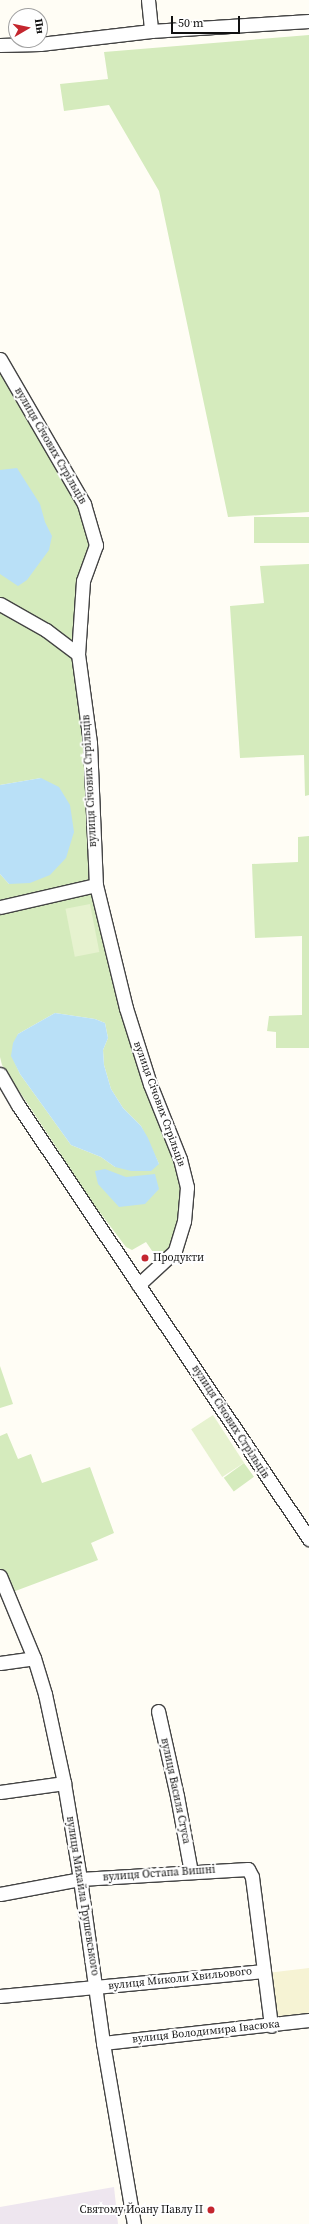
<!DOCTYPE html>
<html>
<head>
<meta charset="utf-8">
<style>
	body { margin:0 }
	#map { position:relative; width:309px; height:2224px; overflow:hidden; background:#fffdf5; font-family:"Source Serif 4",serif }
	div>[style] { position:absolute }
	.industrial>* { inset:0; background:#eee6ef }
	.farmland>* { inset:0; background:#f6f3d4 }
	.green>* { inset:0; background:#d5ebbd; transform-origin:0 0 }
	.pitch>* { inset:0; background:#e6f2cf; transform-origin:0 0 }
	.water>* { inset:0; background:#b9e0f7 }
	.roads { filter:drop-shadow(1px 0 #444) drop-shadow(-1px 0 #444) drop-shadow(0 1px #444) drop-shadow(0 -1px #444) }
	.minor>* { height:13px; margin:-6.5px; padding:0 6.5px; transform-origin:6.5px; border-radius:6.5px; background:#fff }
	.dots>* { width:11px; height:11px; translate:-50% -50%; box-sizing:border-box; border:2px solid #fff; border-radius:50% }
	span { translate:-50% -50%; white-space:nowrap; text-align:center; line-height:1.15; -webkit-text-stroke:4px #fff; paint-order:stroke }
	.street-label { font-size:11px; color:#111 }
	.poi-label { font-size:11px; color:#111 }
	.left { translate:0 -50%; text-align:left }
	.right { translate:-100% -50%; text-align:right }
	.north { position:absolute; left:8px; top:8px; width:40px; height:40px; box-sizing:border-box; background:#fff; border:1px solid #a0a0a0; border-radius:50%; rotate:81deg; font-size:11px; font-weight:700; line-height:16px; text-align:center; color:#111 }
	.north::after { content:''; display:block; margin:auto; width:14px; height:18px; background:#c4262e; clip-path:polygon(50% 0,100% 100%,50% 72%,0 100%) }
	.scale { position:absolute; left:171px; top:16px; width:69px; height:18px; box-sizing:border-box; border:2px solid #111; border-top:0; padding-left:5px; font-size:12px; line-height:14px; white-space:nowrap; color:#111; -webkit-text-stroke:3px #fff; paint-order:stroke }
</style>
</head>
<body>
<div id="map">
	<div class="industrial">
		<i style="clip-path:polygon(114px 2187px,118px 2224px,0 2224px,0 2207px)"></i>
	</div>
	<div class="farmland">
		<i style="clip-path:polygon(309px 1968px,309px 2017px,273px 2023px,267px 1973px)"></i>
	</div>
	<div class="green">
		<i style="clip-path:polygon(309px 35px,309px 512px,228px 517px,159px 191px,109px 105px,64px 111px,60px 84px,108px 79px,104px 52px)"></i>
		<i style="clip-path:polygon(evenodd,0 369px,83px 511px,91px 546px,76px 660px,94px 893px,153px 1104px,178px 1171px,181px 1198px,177px 1229px,169px 1249px,159px 1261px,146px 1242px,132px 1250px,126px 1247px,95px 1206px,2px 1065px,0 1057px,0 874px,9px 884px,41px 778px,0 785px,0 369px,55px 1013px,95px 1019px,105px 1023px,108px 1038px,103px 1050px,104px 1065px,111px 1089px,123px 1108px,141px 1126px,159px 1164px,115px 1167px,101px 1157px,71px 1145px,20px 1074px,12px 1056px,18px 1034px,55px 1013px)"></i>
		<i style="left:309px;top:517px;width:26px;height:55px;rotate:90deg"></i>
		<i style="clip-path:polygon(309px 564px,309px 795px,305px 796px,304px 755px,240px 758px,230px 606px,264px 603px,260px 566px)"></i>
		<i style="clip-path:polygon(309px 836px,309px 1048px,276px 1048px,276px 1032px,267px 1031px,269px 1016px,302px 1015px,302px 936px,255px 938px,252px 864px,298px 862px,298px 837px)"></i>
		<i style="clip-path:polygon(0 1366px,13px 1404px,0 1408px)"></i>
		<i style="clip-path:polygon(7px 1433px,18px 1459px,31px 1454px,42px 1483px,90px 1467px,114px 1533px,91px 1543px,98px 1560px,10px 1593px,0 1568px,0 1436px)"></i>
		<i style="left:244px;top:1463px;width:17px;height:25px;rotate:54deg"></i>
	</div>
	<div class="pitch">
		<i style="left:90px;top:904px;width:49px;height:25px;rotate:79deg"></i>
		<i style="left:213px;top:1415px;width:57px;height:26px;rotate:57deg"></i>
	</div>
	<div class="water">
		<i style="clip-path:polygon(17px 468px,40px 504px,45px 522px,52px 536px,49px 550px,27px 580px,18px 586px,0 574px,0 470px)"></i>
		<i style="clip-path:polygon(41px 778px,59px 787px,70px 805px,74px 832px,66px 858px,50px 875px,30px 883px,9px 884px,0 874px,0 785px)"></i>
		<i style="clip-path:polygon(55px 1013px,95px 1019px,105px 1023px,108px 1038px,103px 1050px,104px 1065px,111px 1089px,123px 1108px,141px 1126px,148px 1138px,159px 1164px,151px 1171px,131px 1171px,115px 1167px,101px 1157px,71px 1145px,20px 1074px,11px 1056px,13px 1043px,18px 1034px)"></i>
		<i style="clip-path:polygon(105px 1169px,126px 1177px,155px 1174px,159px 1189px,145px 1204px,119px 1207px,98px 1184px,95px 1171px)"></i>
	</div>
	<div class="roads">
		<div class="minor">
			<i style="left:148px;top:0;width:31px;rotate:84deg"></i>
			<i style="left:0;top:45px;width:40px;rotate:-1.4deg"></i>
			<i style="left:40px;top:44px;width:112px;rotate:-6.7deg"></i>
			<i style="left:151px;top:31px;width:158px;rotate:-3.6deg"></i>
			<i style="left:0;top:359px;width:168px;rotate:59.9deg"></i>
			<i style="left:84px;top:504px;width:43px;rotate:73.7deg"></i>
			<i style="left:96px;top:545px;width:38px;rotate:110deg"></i>
			<i style="left:83px;top:581px;width:73px;rotate:93.9deg"></i>
			<i style="left:78px;top:654px;width:90px;rotate:82.3deg"></i>
			<i style="left:90px;top:743px;width:142px;rotate:87.6deg"></i>
			<i style="left:96px;top:885px;width:127px;rotate:76.3deg"></i>
			<i style="left:126px;top:1008px;width:80px;rotate:72.5deg"></i>
			<i style="left:150px;top:1084px;width:81px;rotate:68.2deg"></i>
			<i style="left:180px;top:1159px;width:29px;rotate:76deg"></i>
			<i style="left:187px;top:1187px;width:34px;rotate:95deg"></i>
			<i style="left:184px;top:1221px;width:31px;rotate:107deg"></i>
			<i style="left:175px;top:1251px;width:50px;rotate:137.4deg"></i>
			<i style="left:0;top:604px;width:53px;rotate:29.5deg"></i>
			<i style="left:46px;top:630px;width:40px;rotate:37deg"></i>
			<i style="left:0;top:907px;width:98px;rotate:-12.9deg"></i>
			<i style="left:0;top:1074px;width:36px;rotate:60deg"></i>
			<i style="left:18px;top:1105px;width:523px;rotate:56.16deg"></i>
			<i style="left:0;top:1576px;width:89px;rotate:67.5deg"></i>
			<i style="left:34px;top:1658px;width:38px;rotate:73deg"></i>
			<i style="left:45px;top:1694px;width:91px;rotate:77.9deg"></i>
			<i style="left:64px;top:1783px;width:97px;rotate:80.5deg"></i>
			<i style="left:80px;top:1879px;width:166px;rotate:82deg"></i>
			<i style="left:103px;top:2043px;width:184px;rotate:80.3deg"></i>
			<i style="left:0;top:1663px;width:34px;rotate:-8deg"></i>
			<i style="left:158px;top:1711px;width:87px;rotate:77.4deg"></i>
			<i style="left:177px;top:1796px;width:77px;rotate:79.6deg"></i>
			<i style="left:0;top:1792px;width:65px;rotate:-8deg"></i>
			<i style="left:0;top:1894px;width:81px;rotate:-10.6deg"></i>
			<i style="left:80px;top:1879px;width:168px;rotate:-3.4deg"></i>
			<i style="left:248px;top:1869px;width:9px;rotate:63deg"></i>
			<i style="left:252px;top:1877px;width:150px;rotate:82.7deg"></i>
			<i style="left:0;top:1996px;width:265px;rotate:-5.4deg"></i>
			<i style="left:103px;top:2043px;width:207px;rotate:-6.4deg"></i>
		</div>
	</div>
	<div class="dots">
		<i style="left:145px;top:1258px;background:#c4262e"></i>
		<i style="left:211px;top:2210px;background:#c4262e"></i>
	</div>
	<div class="street-label">
		<span style="left:50px;top:446px;rotate:60deg">вулиця Січових Стрільців</span>
		<span style="left:90px;top:781px;rotate:-93deg">вулиця Січових Стрільців</span>
		<span style="left:159px;top:1104px;rotate:70deg">вулиця Січових Стрільців</span>
		<span style="left:230px;top:1422px;rotate:57deg">вулиця Січових Стрільців</span>
		<span style="left:175px;top:1791px;rotate:78deg">вулиця Василя Стуса</span>
		<span style="left:159px;top:1874px;rotate:-4deg">вулиця Остапа Вишні</span>
		<span style="left:82px;top:1896px;rotate:81deg">вулиця Михайла Грушевського</span>
		<span style="left:180px;top:1979px;rotate:-6deg">вулиця Миколи Хвильового</span>
		<span style="left:206px;top:2032px;rotate:-6deg">вулиця Володимира Івасюка</span>
	</div>
	<div class="poi-label">
		<span class="left" style="left:153px;top:1258px">Продукти</span>
		<span class="right" style="left:203px;top:2210px">Святому Йоану Павлу ІІ</span>
	</div>
	<div class="north">Пн</div>
	<div class="scale">50 m</div>
</div>
</body>
</html>
